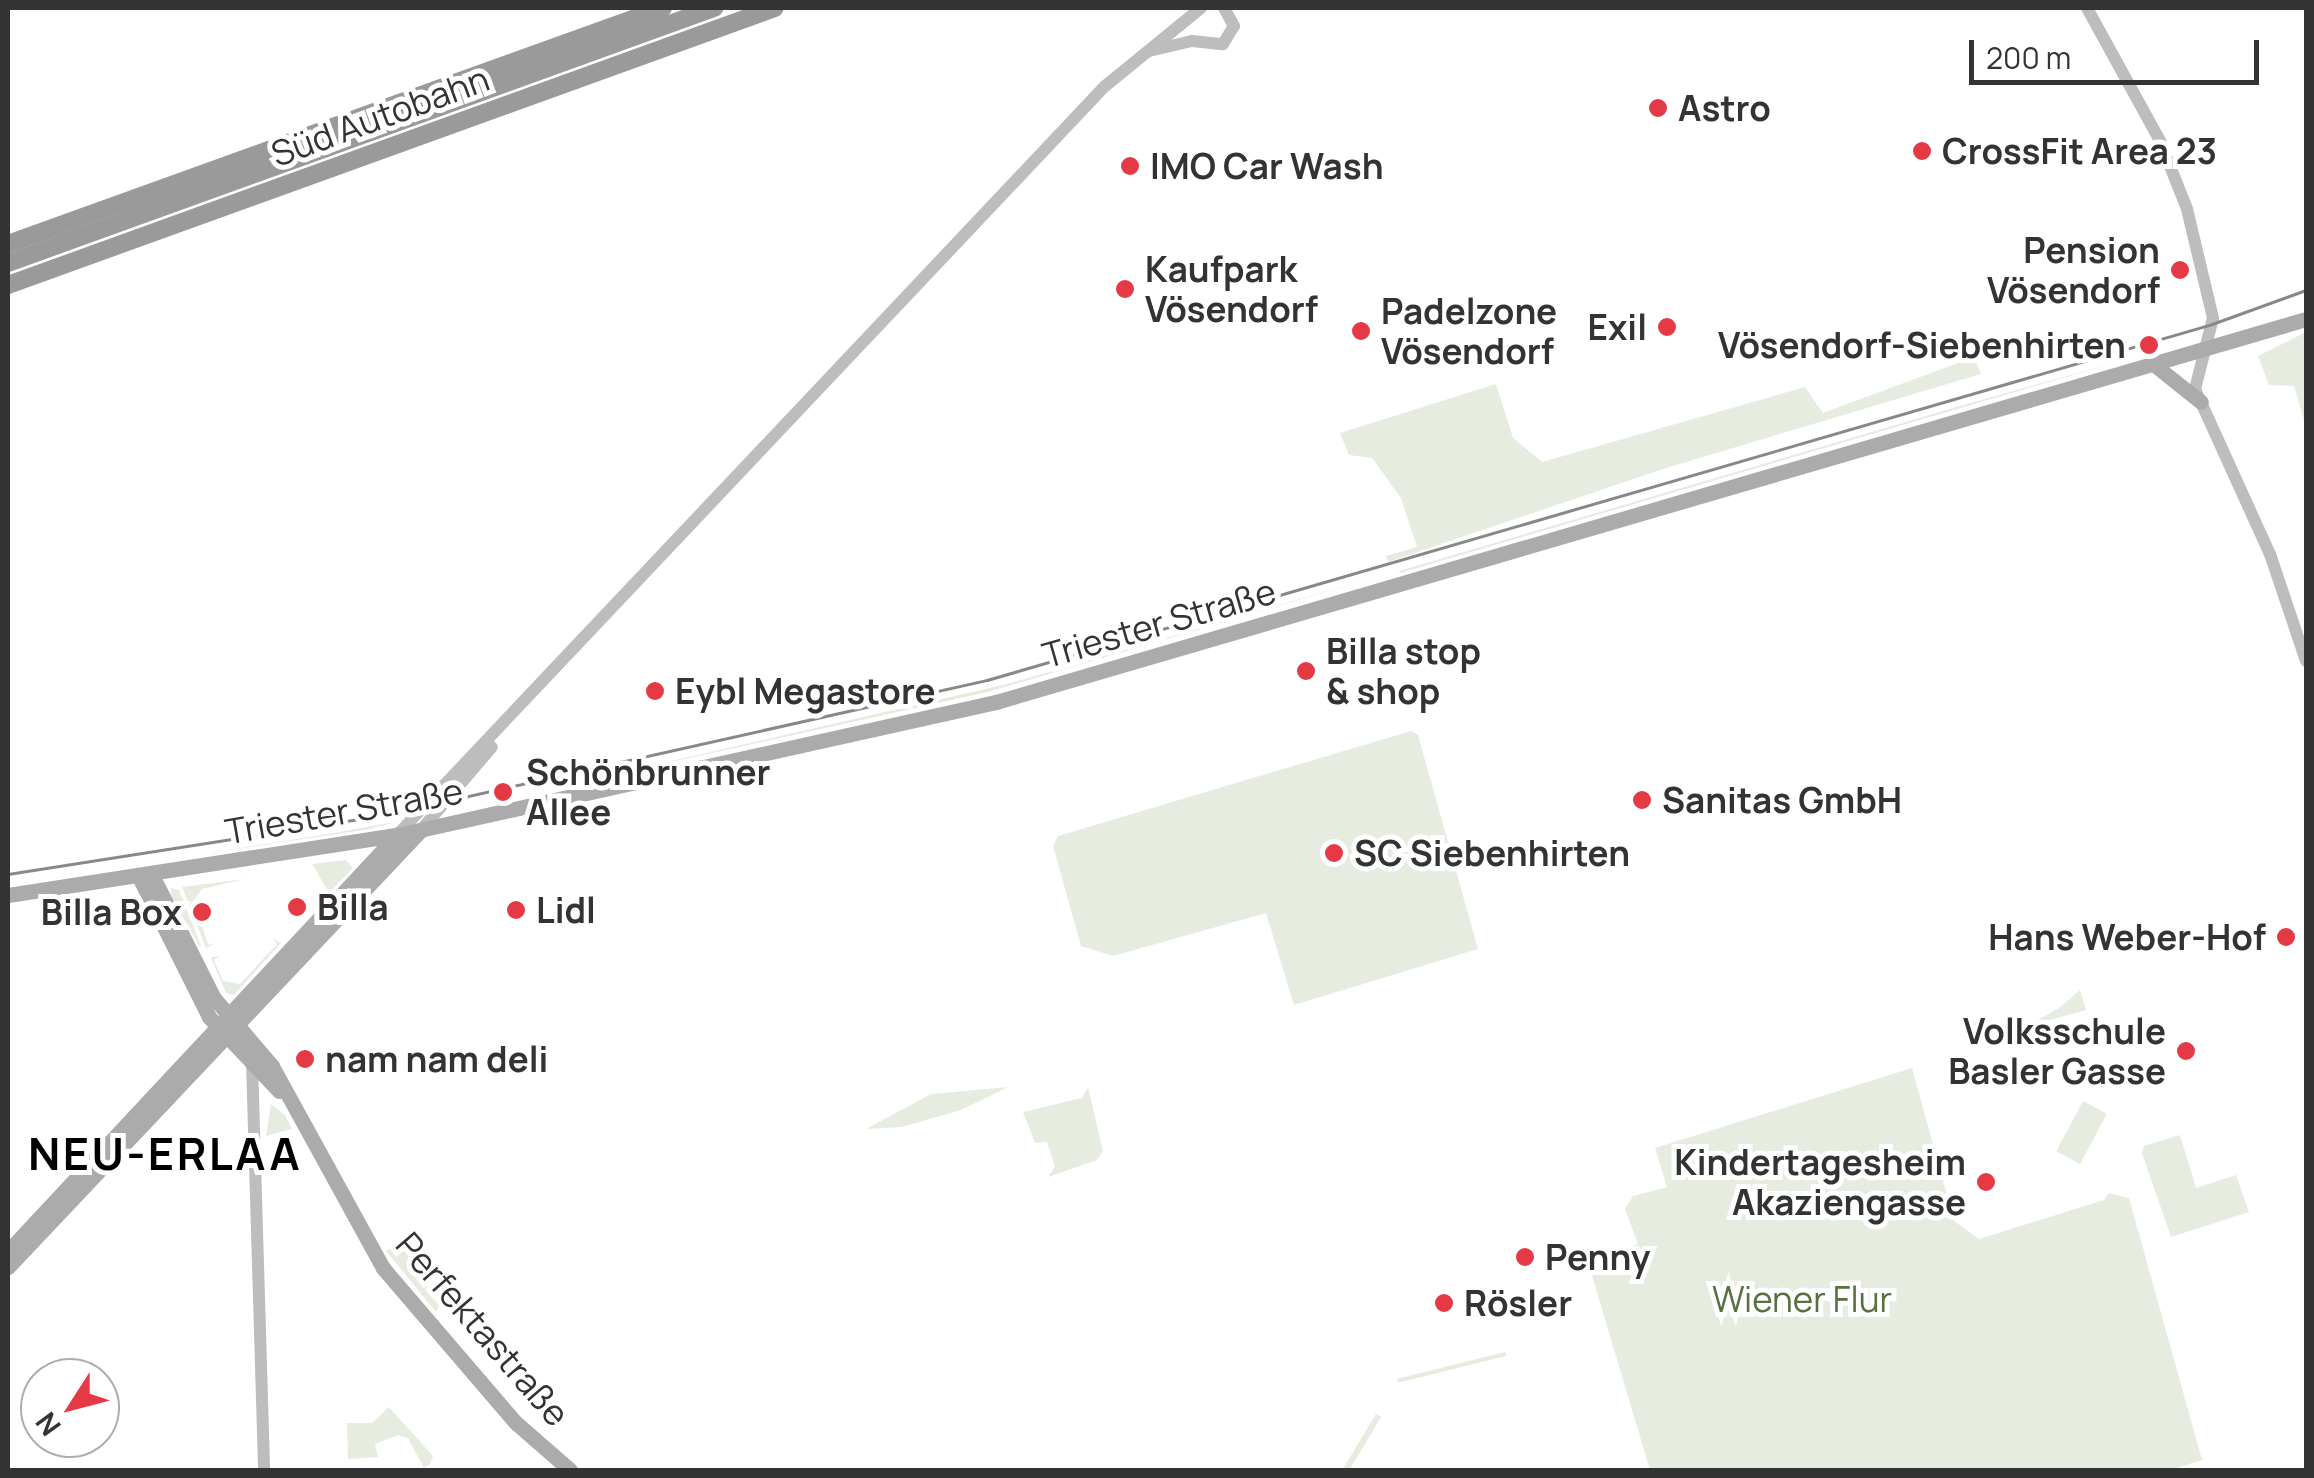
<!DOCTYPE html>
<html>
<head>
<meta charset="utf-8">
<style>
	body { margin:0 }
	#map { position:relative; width:2314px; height:1478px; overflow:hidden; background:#fff; font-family:Manrope,sans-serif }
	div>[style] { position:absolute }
	.green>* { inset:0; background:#e6ecdf; transform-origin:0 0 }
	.stream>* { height:2.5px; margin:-1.25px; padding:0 1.25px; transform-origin:1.25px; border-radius:1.25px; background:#cfe2ee }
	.secondary>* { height:12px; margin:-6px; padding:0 6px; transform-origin:6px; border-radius:6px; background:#bdbdbd }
	.primary>* { height:15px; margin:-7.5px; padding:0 7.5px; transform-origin:7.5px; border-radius:7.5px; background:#ababab }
	.highway>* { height:18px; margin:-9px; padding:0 9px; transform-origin:9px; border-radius:9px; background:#9a9a9a }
	.tram>* { height:2.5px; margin:-1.25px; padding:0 1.25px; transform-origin:1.25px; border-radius:1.25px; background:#888 }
	.dots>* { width:28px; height:28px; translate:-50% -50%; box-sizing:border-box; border:5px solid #fff; border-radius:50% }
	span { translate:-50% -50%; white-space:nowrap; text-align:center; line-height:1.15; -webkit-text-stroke:10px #fff; paint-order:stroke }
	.poi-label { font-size:35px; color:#333; font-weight:700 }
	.left { translate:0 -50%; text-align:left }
	.right { translate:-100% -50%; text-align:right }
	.street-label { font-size:35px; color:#333 }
	.park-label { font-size:35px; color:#56703f }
	.district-label { font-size:45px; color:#000; font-weight:700; letter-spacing:2.5px }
	.frame { position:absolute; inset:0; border:10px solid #333; pointer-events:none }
	.north { position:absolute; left:20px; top:1358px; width:100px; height:100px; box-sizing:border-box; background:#fff; border:2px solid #adadad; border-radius:50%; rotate:234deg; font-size:28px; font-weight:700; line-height:40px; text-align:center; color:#333 }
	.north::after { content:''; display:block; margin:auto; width:35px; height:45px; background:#e63946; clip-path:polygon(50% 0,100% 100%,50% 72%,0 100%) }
	.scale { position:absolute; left:1969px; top:40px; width:290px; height:45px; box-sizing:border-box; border:5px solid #333; border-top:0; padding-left:12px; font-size:30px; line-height:35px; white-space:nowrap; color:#333; -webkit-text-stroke:8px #fff; paint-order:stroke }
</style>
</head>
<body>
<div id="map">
	<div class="green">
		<i style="clip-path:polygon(2306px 332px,2306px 427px,2294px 386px,2269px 385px,2258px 356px)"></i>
		<i style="clip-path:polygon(1974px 357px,1981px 374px,1666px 468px,1388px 562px,1386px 556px,1417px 547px,1401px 498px,1372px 458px,1349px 455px,1340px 433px,1496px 384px,1513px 438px,1542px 462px,1805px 387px,1823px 413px)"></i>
		<i style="clip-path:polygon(2127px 359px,1400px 573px,1399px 571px,1960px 406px)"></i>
		<i style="clip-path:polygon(1386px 574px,988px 692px,554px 788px,1011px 683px)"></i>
		<i style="clip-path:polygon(1411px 731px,1418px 735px,1478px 949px,1294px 1005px,1266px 913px,1113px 956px,1081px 946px,1053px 846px,1058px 836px)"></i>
		<i style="clip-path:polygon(399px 821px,370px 829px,197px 855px,334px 833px)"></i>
		<i style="clip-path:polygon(346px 860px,353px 868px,329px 893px,312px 864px)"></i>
		<i style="clip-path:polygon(245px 879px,202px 889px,194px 900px,208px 945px,216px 943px,206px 948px,182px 887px)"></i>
		<i style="clip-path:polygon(179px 890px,201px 946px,200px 947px,171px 897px,171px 888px)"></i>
		<i style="clip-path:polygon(272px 938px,281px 943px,234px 995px,226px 993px,211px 958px,221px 955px,214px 960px,223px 981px,240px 984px,277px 944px)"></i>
		<i style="clip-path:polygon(2080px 990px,2086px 1010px,2025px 1027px,2059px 1008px)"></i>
		<i style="clip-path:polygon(1912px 1068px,1954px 1221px,1979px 1239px,2104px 1200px,2109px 1193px,2129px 1198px,2202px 1460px,2170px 1470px,1650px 1470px,1587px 1259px,1638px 1244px,1625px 1209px,1633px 1196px,1667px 1187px,1655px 1148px)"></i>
		<i style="clip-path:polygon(1008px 1087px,961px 1110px,902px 1127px,866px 1129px,931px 1094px)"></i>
		<i style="clip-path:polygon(1088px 1087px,1103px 1151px,1097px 1160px,1048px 1177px,1055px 1167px,1047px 1142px,1035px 1143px,1023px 1112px,1082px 1098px)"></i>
		<i style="left:2083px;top:1101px;width:27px;height:57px;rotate:28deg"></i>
		<i style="clip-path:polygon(271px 1104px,285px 1115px,292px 1129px,266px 1136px)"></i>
		<i style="clip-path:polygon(2180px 1135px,2196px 1188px,2236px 1175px,2249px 1212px,2171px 1237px,2142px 1153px,2144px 1146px)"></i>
		<i style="clip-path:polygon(402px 1242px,411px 1246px,405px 1251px,436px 1302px,443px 1299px,436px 1312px,386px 1251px)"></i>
		<i style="left:1505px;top:1352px;width:4px;height:111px;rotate:76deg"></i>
		<i style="clip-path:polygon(389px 1407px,433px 1456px,430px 1464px,424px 1468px,408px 1438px,398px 1435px,375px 1444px,378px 1457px,348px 1459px,347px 1423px,372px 1423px)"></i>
		<i style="left:1376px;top:1414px;width:6px;height:87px;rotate:31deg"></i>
	</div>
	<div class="stream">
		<i style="left:2306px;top:8px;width:1px;rotate:90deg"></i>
	</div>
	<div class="secondary">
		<i style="left:2087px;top:8px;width:152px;rotate:61.2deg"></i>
		<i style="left:2160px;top:141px;width:73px;rotate:68.3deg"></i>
		<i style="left:2187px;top:209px;width:112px;rotate:76.6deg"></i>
		<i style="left:2213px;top:318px;width:73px;rotate:104.2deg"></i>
		<i style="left:2195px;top:389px;width:181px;rotate:65.6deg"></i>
		<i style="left:2270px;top:554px;width:113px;rotate:71.4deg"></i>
		<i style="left:1149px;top:51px;width:44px;rotate:-13.1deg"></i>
		<i style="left:1192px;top:41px;width:31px;rotate:6deg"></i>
		<i style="left:1223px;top:44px;width:21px;rotate:-59deg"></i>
		<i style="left:1234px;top:26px;width:21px;rotate:-119deg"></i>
		<i style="left:421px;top:830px;width:109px;rotate:-49.5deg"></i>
		<i style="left:397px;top:835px;width:1029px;rotate:-46.61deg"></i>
		<i style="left:1104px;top:87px;width:125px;rotate:-39.2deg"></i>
		<i style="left:252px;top:1062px;width:408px;rotate:88.3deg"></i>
	</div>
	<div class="primary">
		<i style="left:2157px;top:367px;width:56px;rotate:38.5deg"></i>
		<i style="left:151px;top:873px;width:140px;rotate:63.3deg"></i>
		<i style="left:214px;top:998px;width:89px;rotate:49.5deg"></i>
		<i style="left:272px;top:1066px;width:230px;rotate:61.2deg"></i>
		<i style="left:383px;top:1268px;width:203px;rotate:49.4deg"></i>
		<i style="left:515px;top:1422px;width:73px;rotate:41.1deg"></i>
		<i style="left:138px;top:875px;width:159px;rotate:63.4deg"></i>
		<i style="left:209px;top:1017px;width:102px;rotate:46.6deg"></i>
		<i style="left:8px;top:895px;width:394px;rotate:-8.8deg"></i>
		<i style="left:397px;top:835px;width:614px;rotate:-12.52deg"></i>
		<i style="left:996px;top:702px;width:1365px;rotate:-16.3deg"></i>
		<i style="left:8px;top:1251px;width:570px;rotate:-46.92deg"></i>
		<i style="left:8px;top:1267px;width:600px;rotate:-46.62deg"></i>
	</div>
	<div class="highway">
		<i style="left:8px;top:244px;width:696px;rotate:-19.81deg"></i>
		<i style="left:8px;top:263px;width:751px;rotate:-19.86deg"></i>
		<i style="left:8px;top:285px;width:815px;rotate:-19.86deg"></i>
	</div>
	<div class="tram">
		<i style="left:8px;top:874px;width:376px;rotate:-8.9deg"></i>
		<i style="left:379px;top:816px;width:623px;rotate:-12.61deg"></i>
		<i style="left:987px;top:680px;width:1276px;rotate:-16.2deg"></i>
		<i style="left:2212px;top:324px;width:100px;rotate:-19.9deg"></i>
	</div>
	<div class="dots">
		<i style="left:1658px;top:108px;background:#e63946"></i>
		<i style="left:1922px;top:151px;background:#e63946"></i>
		<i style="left:1130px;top:166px;background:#e63946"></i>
		<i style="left:2180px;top:270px;background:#e63946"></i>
		<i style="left:1125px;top:289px;background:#e63946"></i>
		<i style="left:1667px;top:327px;background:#e63946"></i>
		<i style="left:1361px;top:331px;background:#e63946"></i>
		<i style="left:2149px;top:345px;background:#e63946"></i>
		<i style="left:1306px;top:671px;background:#e63946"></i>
		<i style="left:655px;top:691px;background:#e63946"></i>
		<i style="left:503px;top:792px;background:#e63946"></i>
		<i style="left:1642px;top:800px;background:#e63946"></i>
		<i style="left:1334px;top:853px;background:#e63946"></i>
		<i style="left:297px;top:907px;background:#e63946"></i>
		<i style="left:516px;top:910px;background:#e63946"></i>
		<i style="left:202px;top:912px;background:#e63946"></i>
		<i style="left:2286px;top:937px;background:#e63946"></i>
		<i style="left:2186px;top:1051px;background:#e63946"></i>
		<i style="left:305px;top:1059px;background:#e63946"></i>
		<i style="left:1986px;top:1182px;background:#e63946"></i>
		<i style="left:1525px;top:1257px;background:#e63946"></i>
		<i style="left:1444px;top:1303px;background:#e63946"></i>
	</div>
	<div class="poi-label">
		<span class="left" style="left:1678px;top:108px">Astro</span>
		<span class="left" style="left:1942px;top:151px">CrossFit Area 23</span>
		<span class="left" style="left:1150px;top:166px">IMO Car Wash</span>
		<span class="right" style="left:2160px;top:270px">Pension<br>Vösendorf</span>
		<span class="left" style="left:1145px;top:289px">Kaufpark<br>Vösendorf</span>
		<span class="left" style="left:1381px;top:331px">Padelzone<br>Vösendorf</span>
		<span class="right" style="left:1647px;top:327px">Exil</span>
		<span class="right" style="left:2126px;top:345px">Vösendorf-Siebenhirten</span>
		<span class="left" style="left:1326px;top:671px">Billa stop<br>&amp; shop</span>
		<span class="left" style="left:675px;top:691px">Eybl Megastore</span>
		<span class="left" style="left:526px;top:792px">Schönbrunner<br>Allee</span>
		<span class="left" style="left:1662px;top:800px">Sanitas GmbH</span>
		<span class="left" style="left:1354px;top:853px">SC Siebenhirten</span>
		<span class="left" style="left:317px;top:907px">Billa</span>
		<span class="left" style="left:536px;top:910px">Lidl</span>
		<span class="right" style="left:182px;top:912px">Billa Box</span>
		<span class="right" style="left:2266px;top:937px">Hans Weber-Hof</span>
		<span class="right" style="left:2166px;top:1051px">Volksschule<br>Basler Gasse</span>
		<span class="left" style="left:325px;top:1059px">nam nam deli</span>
		<span class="right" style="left:1966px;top:1182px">Kindertagesheim<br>Akaziengasse</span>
		<span class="left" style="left:1545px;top:1257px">Penny</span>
		<span class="left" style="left:1464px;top:1303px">Rösler</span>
	</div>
	<div class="street-label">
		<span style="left:380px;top:116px;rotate:-20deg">Süd Autobahn</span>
		<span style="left:1159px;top:623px;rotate:-16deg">Triester Straße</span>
		<span style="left:344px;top:811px;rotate:-10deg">Triester Straße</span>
		<span style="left:483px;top:1329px;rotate:49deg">Perfektastraße</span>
	</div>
	<div class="park-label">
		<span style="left:1802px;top:1299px">Wiener Flur</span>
	</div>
	<div class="district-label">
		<span style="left:165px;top:1154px">NEU-ERLAA</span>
	</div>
	<div class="frame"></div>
	<div class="north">N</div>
	<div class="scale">200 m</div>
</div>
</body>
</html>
